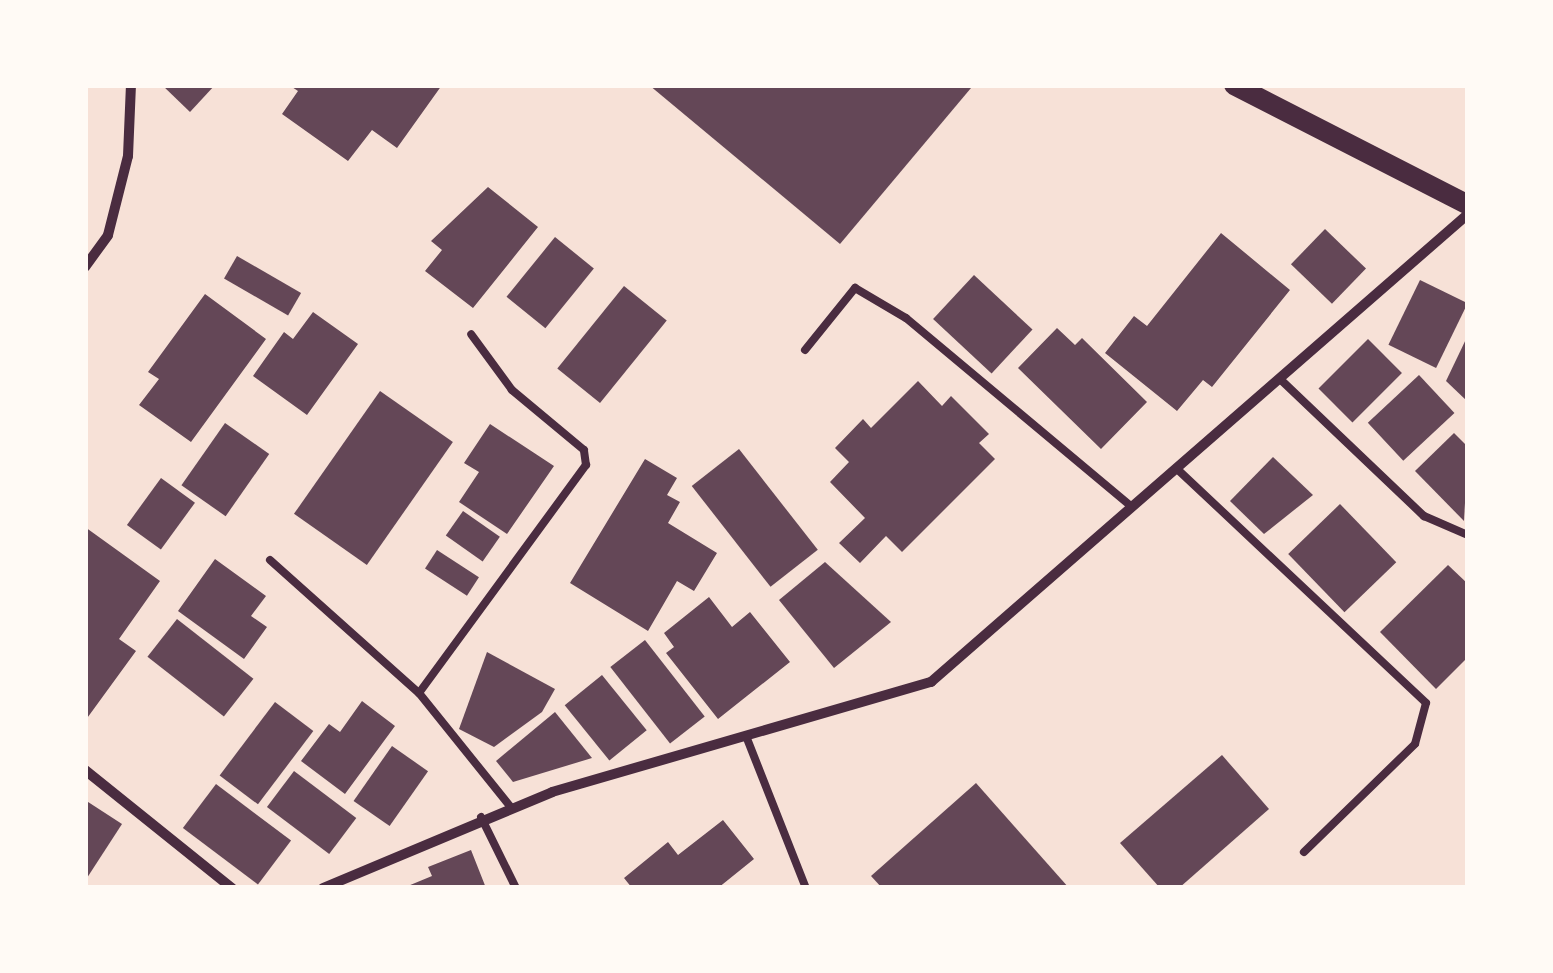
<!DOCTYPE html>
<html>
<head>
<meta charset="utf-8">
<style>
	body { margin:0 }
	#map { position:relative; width:1553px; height:973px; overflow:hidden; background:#f7e1d7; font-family:"DM Sans",sans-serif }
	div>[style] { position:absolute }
	.building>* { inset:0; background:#644757; transform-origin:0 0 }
	.service>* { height:8px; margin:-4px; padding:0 4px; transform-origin:4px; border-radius:4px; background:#4a2c40 }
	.minor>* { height:10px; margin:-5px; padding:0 5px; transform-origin:5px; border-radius:5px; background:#4a2c40 }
	.secondary>* { height:20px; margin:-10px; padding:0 10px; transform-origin:10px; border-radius:10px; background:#4a2c40 }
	span { translate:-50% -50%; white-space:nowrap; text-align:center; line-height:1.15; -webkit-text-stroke:8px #fffaf5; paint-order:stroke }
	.frame { position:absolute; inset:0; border:88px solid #fffaf5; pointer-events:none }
</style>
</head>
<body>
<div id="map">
	<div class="building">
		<i style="clip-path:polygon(162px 85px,215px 85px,190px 112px)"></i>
		<i style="clip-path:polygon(289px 85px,442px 85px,397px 148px,372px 130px,348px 161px,282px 114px,298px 91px)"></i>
		<i style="clip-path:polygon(649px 85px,967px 85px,971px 88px,840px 244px)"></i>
		<i style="clip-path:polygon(488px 187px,538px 227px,473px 308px,425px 271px,442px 250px,431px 241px)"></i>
		<i style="left:1325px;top:229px;width:57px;height:49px;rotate:44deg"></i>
		<i style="clip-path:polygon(1221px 233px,1290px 290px,1212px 387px,1203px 380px,1177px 411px,1105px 353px,1134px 316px,1147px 326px)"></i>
		<i style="left:555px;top:237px;width:50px;height:77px;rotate:39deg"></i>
		<i style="left:237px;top:256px;width:74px;height:26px;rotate:30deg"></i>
		<i style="left:974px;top:275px;width:80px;height:60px;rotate:43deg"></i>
		<i style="left:1420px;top:280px;width:53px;height:72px;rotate:26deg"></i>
		<i style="left:624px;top:286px;width:55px;height:106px;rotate:39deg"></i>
		<i style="clip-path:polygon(205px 294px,266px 339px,191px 442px,139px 405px,159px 379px,148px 372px)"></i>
		<i style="clip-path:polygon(313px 312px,358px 344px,307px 415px,253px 376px,284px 332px,293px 339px)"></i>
		<i style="clip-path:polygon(1057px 328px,1075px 345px,1082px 338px,1147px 402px,1101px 449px,1018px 368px)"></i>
		<i style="clip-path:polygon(1468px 335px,1468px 402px,1446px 381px)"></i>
		<i style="left:1368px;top:339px;width:48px;height:70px;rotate:45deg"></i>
		<i style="left:1419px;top:375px;width:52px;height:70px;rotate:47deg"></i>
		<i style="clip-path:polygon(918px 381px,942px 406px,951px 396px,989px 434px,979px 443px,995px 459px,902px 552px,886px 536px,860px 563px,839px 543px,865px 518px,830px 482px,849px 462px,835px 448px,863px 419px,871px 428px)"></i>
		<i style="left:380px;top:391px;width:89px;height:150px;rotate:35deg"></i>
		<i style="left:225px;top:423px;width:54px;height:76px;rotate:35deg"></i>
		<i style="clip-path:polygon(490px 424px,554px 466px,507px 534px,459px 502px,479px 472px,464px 463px)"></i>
		<i style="clip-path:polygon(1454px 433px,1468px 447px,1464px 521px,1415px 471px)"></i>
		<i style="left:739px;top:449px;width:128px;height:60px;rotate:52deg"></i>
		<i style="clip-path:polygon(1273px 457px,1313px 495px,1264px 534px,1230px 501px)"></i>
		<i style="clip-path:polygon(645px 459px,677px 478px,667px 495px,680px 502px,668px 523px,717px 553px,694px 591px,677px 581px,648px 631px,570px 583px)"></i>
		<i style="left:161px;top:478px;width:42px;height:58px;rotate:36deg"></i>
		<i style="left:1340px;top:504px;width:81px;height:72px;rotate:46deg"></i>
		<i style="left:463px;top:511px;width:45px;height:30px;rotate:35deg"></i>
		<i style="clip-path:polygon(85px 527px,160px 581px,119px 639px,136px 651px,85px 721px)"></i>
		<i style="left:437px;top:550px;width:50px;height:22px;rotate:33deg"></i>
		<i style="clip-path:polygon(215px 559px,266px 596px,251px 616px,267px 627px,244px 659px,178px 611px)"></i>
		<i style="clip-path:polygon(825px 562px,891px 622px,834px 668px,779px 600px)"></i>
		<i style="clip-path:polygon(1448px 565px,1468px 584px,1468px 657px,1436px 689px,1380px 632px)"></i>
		<i style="clip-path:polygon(709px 597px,732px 627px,750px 612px,790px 662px,718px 719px,666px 653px,674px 647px,664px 633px)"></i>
		<i style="left:177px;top:619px;width:97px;height:48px;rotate:38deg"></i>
		<i style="left:645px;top:640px;width:97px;height:44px;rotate:52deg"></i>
		<i style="clip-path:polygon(487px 652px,555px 689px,542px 712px,494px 747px,459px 729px)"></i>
		<i style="left:602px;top:675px;width:71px;height:48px;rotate:51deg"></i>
		<i style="clip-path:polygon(362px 701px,395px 726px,345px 794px,301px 761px,329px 724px,340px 732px)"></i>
		<i style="left:275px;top:702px;width:48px;height:92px;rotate:37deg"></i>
		<i style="clip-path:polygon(555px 712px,592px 758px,513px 782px,496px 761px)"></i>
		<i style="left:392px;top:746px;width:44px;height:67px;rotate:35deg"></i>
		<i style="clip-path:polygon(1222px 755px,1269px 809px,1179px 888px,1160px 888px,1120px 843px)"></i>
		<i style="left:294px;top:771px;width:78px;height:45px;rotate:37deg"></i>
		<i style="clip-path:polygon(976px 783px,1069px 888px,882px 888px,871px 876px)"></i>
		<i style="left:216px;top:784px;width:94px;height:55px;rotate:37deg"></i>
		<i style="clip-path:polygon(85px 800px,122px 824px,85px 881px)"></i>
		<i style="clip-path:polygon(723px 820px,754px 859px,718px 888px,632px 888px,624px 878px,668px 842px,678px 855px)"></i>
		<i style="clip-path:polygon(471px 850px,486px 888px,403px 888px,432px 876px,428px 867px)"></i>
	</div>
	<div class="service">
		<i style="left:805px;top:350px;width:80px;rotate:-51.1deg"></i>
		<i style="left:855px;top:288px;width:59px;rotate:30.5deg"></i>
		<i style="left:906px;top:318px;width:295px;rotate:39.9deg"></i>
		<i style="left:1280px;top:379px;width:199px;rotate:43.6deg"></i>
		<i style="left:1424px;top:516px;width:48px;rotate:23.4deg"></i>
		<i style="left:1176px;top:468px;width:343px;rotate:43.2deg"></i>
		<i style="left:1426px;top:703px;width:42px;rotate:105deg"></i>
		<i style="left:1415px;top:744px;width:155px;rotate:135.8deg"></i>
		<i style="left:270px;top:560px;width:200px;rotate:41.8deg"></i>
		<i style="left:419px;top:693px;width:145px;rotate:51.2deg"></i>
		<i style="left:419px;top:693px;width:283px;rotate:-53.8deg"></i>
		<i style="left:586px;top:465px;width:15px;rotate:-98deg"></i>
		<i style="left:584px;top:450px;width:94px;rotate:-140.2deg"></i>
		<i style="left:512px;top:390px;width:69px;rotate:-126.2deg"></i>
		<i style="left:746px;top:736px;width:163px;rotate:68.5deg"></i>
		<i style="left:481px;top:817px;width:79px;rotate:63.8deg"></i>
	</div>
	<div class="minor">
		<i style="left:85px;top:267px;width:39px;rotate:-54deg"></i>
		<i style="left:108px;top:235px;width:81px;rotate:-75.8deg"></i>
		<i style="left:128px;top:156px;width:71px;rotate:-87.6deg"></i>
		<i style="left:85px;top:770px;width:189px;rotate:38.8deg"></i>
		<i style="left:323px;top:888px;width:248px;rotate:-22.7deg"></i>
		<i style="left:552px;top:792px;width:395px;rotate:-16.2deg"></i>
		<i style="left:931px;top:682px;width:712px;rotate:-41.07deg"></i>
	</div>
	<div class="secondary">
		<i style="left:1234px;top:85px;width:263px;rotate:27.1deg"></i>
	</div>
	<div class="frame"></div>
</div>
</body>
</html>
